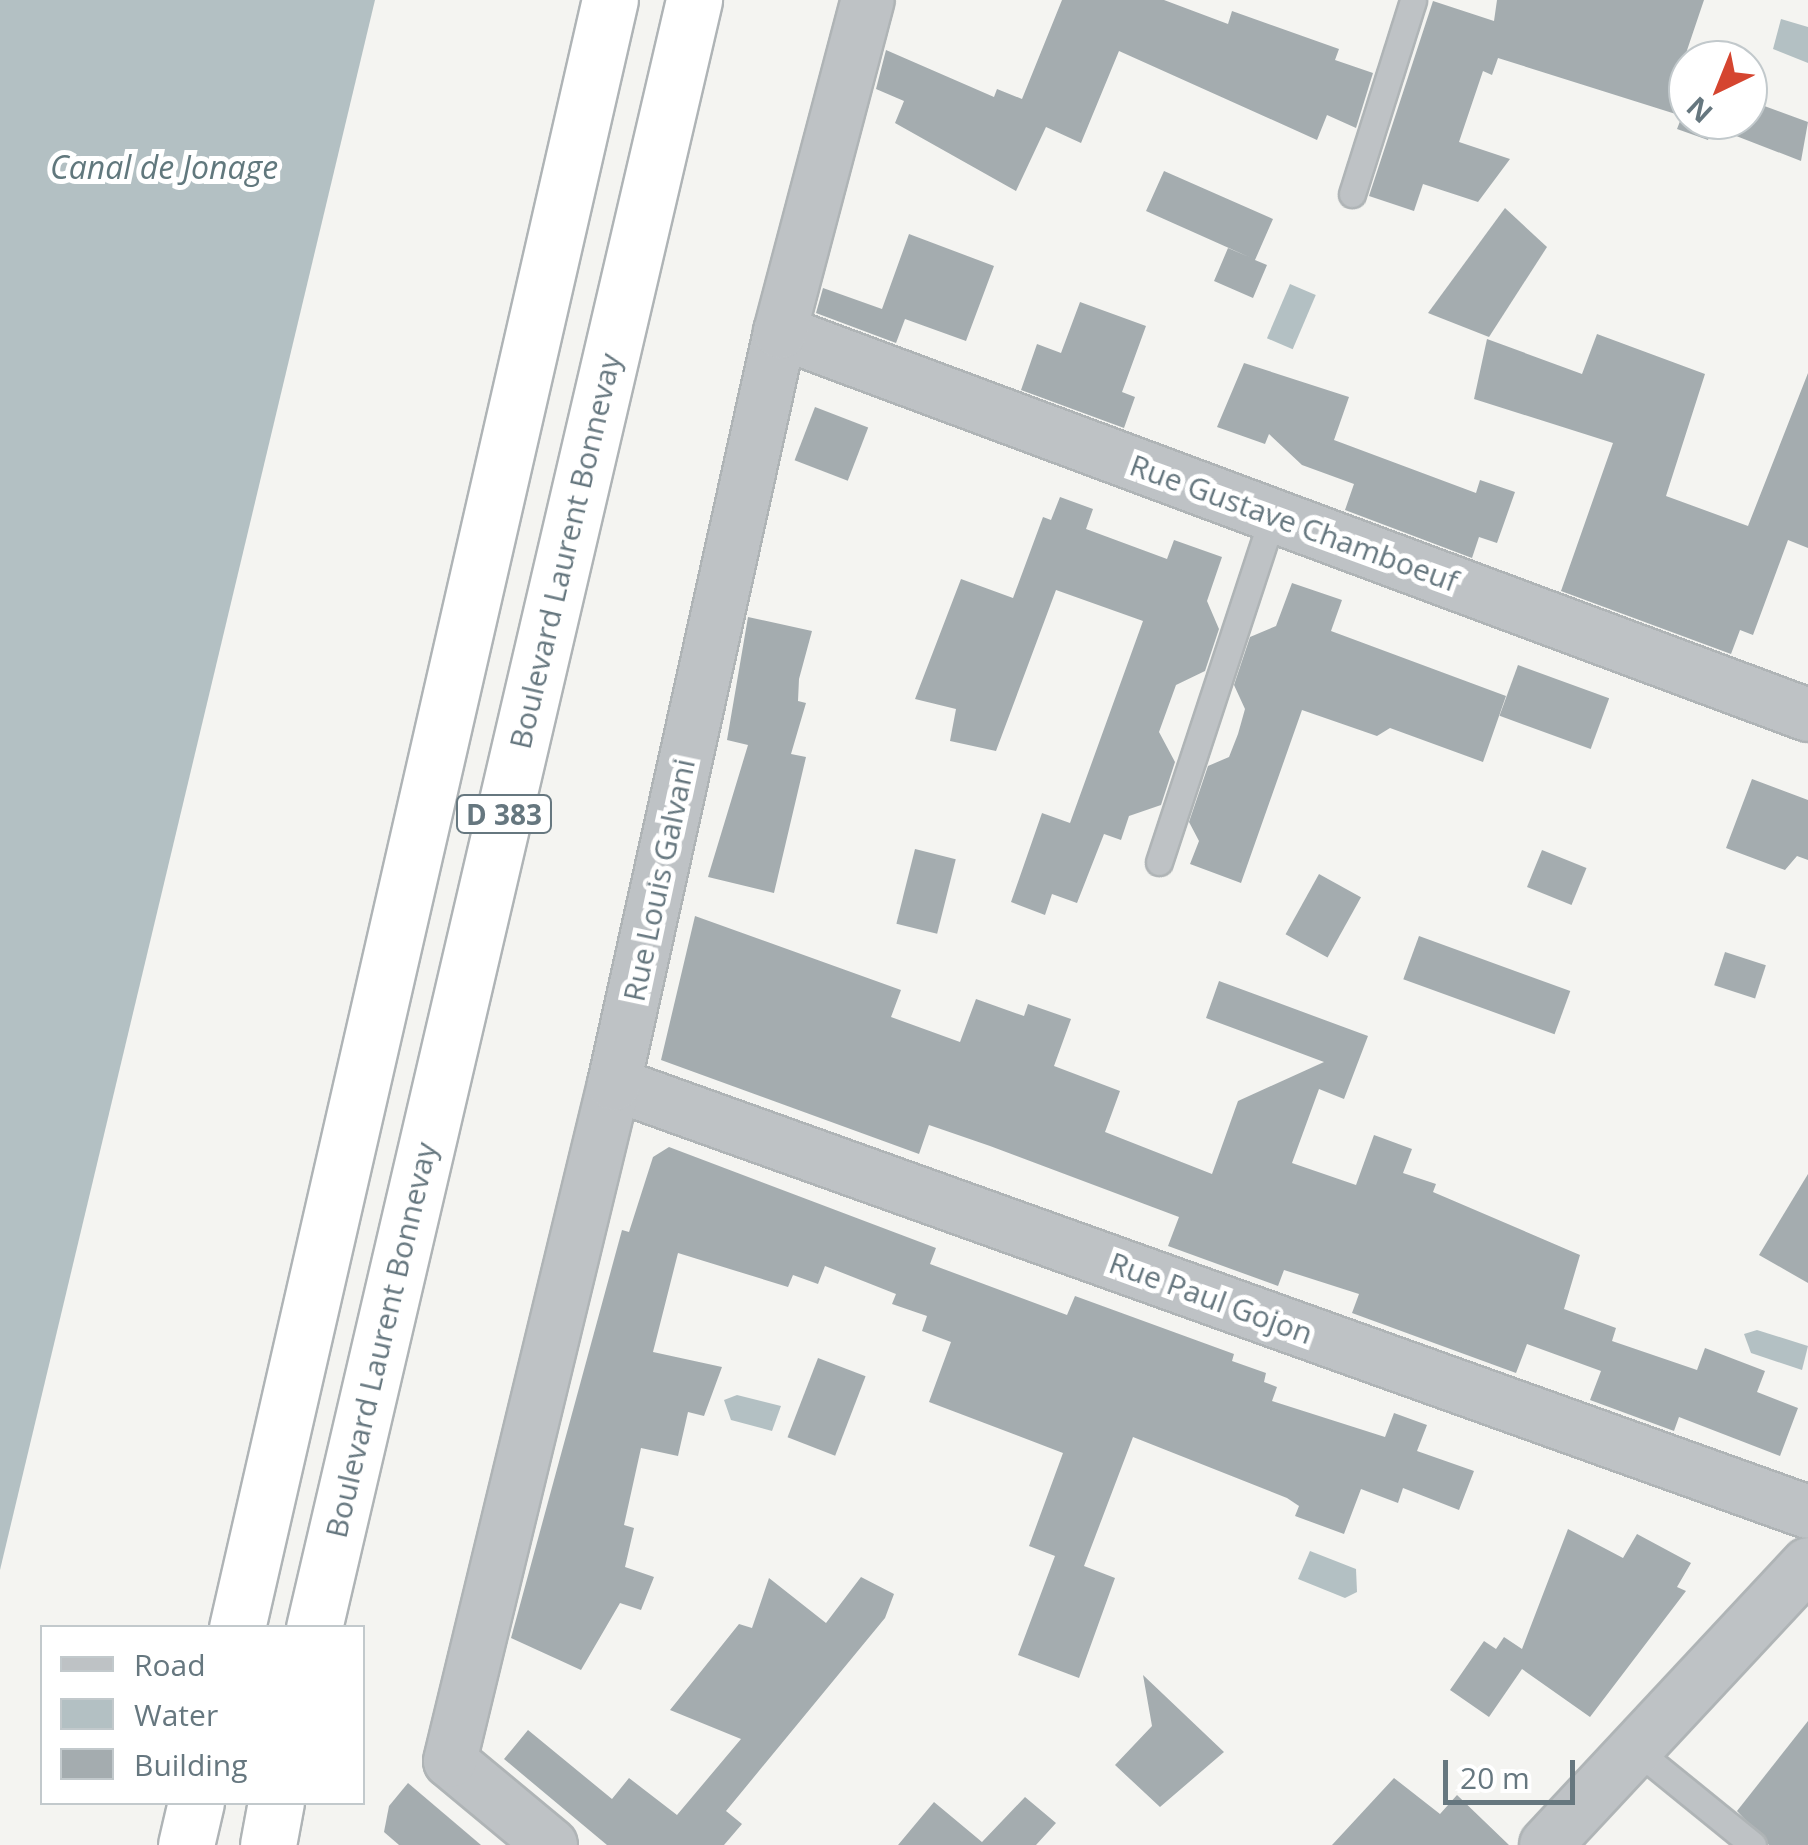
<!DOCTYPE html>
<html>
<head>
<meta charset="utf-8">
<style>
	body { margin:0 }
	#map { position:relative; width:1808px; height:1845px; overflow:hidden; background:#f4f4f1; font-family:"Open Sans",sans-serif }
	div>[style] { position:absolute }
	.water>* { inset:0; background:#b3c0c3; transform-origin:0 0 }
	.building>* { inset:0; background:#a4acaf; transform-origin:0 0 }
	.roads { filter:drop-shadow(2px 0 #afb4b6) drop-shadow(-2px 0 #afb4b6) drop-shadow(0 2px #afb4b6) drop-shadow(0 -2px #afb4b6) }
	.service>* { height:25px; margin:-12.5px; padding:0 12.5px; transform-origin:12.5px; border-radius:12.5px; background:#bec2c5 }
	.minor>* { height:52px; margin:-26px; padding:0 26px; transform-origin:26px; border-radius:26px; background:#bec2c5 }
	.trunk>* { height:55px; margin:-27.5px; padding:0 27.5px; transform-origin:27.5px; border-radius:27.5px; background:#fff }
	span { translate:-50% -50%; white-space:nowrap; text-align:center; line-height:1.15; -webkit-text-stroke:10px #fff; paint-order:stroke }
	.shield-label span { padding:2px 8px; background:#fff; border:2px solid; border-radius:8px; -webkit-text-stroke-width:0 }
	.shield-label { font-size:28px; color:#66777f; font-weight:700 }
	.street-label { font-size:30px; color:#66777f }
	.water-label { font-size:32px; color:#61787d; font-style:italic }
	.legend { position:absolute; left:40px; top:1625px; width:325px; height:180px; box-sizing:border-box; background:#fff; border:2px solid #c2c9cc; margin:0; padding:12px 18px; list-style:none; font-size:30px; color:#66777f }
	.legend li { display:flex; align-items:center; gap:20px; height:50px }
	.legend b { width:50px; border:2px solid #c2c9cc }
	.north { position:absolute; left:1668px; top:40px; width:100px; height:100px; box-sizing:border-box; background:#fff; border:2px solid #c2c9cc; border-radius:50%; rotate:223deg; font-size:28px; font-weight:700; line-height:40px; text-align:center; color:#66777f }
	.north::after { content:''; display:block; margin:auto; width:35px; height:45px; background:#d54530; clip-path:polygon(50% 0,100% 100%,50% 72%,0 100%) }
	.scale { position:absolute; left:1443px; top:1760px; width:132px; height:45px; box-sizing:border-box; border:5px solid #66777f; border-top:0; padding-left:12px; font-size:30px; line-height:35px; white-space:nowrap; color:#66777f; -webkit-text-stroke:8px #fff; paint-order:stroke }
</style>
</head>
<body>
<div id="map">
	<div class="water">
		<i style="clip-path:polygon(0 0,375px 0,0 1570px)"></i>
		<i style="clip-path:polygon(1781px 19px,1808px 27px,1808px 63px,1773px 49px)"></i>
		<i style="left:1290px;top:284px;width:28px;height:59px;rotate:23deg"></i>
		<i style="clip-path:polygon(1757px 1330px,1808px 1346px,1802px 1370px,1751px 1353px,1744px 1334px)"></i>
		<i style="clip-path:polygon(737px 1395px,781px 1406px,772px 1431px,731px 1420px,724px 1400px)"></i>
		<i style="clip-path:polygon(1310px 1551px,1356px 1569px,1357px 1592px,1345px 1598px,1298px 1579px)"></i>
	</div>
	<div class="building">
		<i style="clip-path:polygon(1062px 0,1164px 0,1228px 24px,1232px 11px,1339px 49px,1335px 60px,1373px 73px,1356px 128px,1327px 115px,1317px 140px,1119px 51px,1081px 143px,1046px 127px,1016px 191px,895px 123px,904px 101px,876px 89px,886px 50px,994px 97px,997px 89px,1022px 99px)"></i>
		<i style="clip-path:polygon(1497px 0,1704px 0,1679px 74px,1688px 78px,1688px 120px,1748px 120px,1748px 100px,1808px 122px,1801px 161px,1713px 127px,1708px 140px,1677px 129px,1682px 116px,1498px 58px,1492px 75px,1483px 71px,1459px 142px,1510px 159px,1478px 202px,1423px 184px,1414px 211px,1369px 196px,1433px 1px,1494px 21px)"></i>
		<i style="clip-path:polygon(1164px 171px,1273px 219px,1255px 260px,1267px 265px,1253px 298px,1214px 281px,1228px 248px,1249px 257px,1146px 211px)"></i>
		<i style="clip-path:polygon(1505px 208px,1547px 247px,1489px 337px,1428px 313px)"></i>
		<i style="clip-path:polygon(909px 234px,994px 266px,966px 341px,905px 319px,896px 343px,816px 313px,823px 288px,882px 309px)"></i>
		<i style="clip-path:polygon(1080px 302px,1146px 326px,1122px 392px,1135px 397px,1124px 428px,1021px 390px,1037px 344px,1061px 353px)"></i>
		<i style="clip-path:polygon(1597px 334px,1705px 374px,1666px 496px,1748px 526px,1808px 373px,1808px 548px,1788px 540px,1753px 635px,1740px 630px,1731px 654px,1561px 591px,1613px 443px,1474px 399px,1487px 339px,1582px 374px)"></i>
		<i style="clip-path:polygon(1244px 363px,1349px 397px,1334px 440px,1476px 493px,1480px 480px,1515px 492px,1497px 543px,1479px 537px,1472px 558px,1345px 510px,1354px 484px,1302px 465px,1269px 434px,1265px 444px,1217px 427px)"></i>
		<i style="left:815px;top:407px;width:57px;height:57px;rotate:21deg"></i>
		<i style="clip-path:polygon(1060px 497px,1093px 509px,1086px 529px,1167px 559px,1174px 540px,1222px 557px,1207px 601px,1219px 629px,1205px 671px,1176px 685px,1159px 732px,1175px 762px,1161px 805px,1129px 816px,1121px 840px,1104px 834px,1077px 903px,1052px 894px,1045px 915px,1011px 902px,1042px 813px,1070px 823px,1143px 621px,1056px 590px,996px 751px,950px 741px,956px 709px,915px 699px,961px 579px,1013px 598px,1043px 517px,1051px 520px)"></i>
		<i style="clip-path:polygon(1292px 583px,1342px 600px,1331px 631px,1506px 696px,1483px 762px,1390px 728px,1377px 736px,1302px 710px,1241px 883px,1190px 864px,1199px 841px,1189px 822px,1208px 766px,1229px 757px,1238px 734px,1245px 709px,1234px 685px,1250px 637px,1276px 626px)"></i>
		<i style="clip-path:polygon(748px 617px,812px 631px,799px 679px,798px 701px,806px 703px,791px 754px,806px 757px,774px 893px,708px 877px,748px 745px,727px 740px)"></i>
		<i style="left:1518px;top:665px;width:97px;height:54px;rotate:20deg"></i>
		<i style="clip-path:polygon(1752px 779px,1808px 800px,1808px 860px,1797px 856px,1785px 870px,1726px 848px)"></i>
		<i style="left:915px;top:849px;width:42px;height:77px;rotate:14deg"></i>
		<i style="left:1542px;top:850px;width:48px;height:40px;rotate:22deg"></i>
		<i style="left:1319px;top:874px;width:48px;height:69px;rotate:29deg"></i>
		<i style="clip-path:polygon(695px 916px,901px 990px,891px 1017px,960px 1042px,976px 999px,1024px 1016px,1028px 1004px,1071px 1019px,1054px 1066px,1120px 1091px,1105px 1132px,1212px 1174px,1238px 1101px,1324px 1062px,1206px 1018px,1219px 981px,1368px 1036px,1344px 1099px,1319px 1089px,1292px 1163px,1356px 1185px,1374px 1135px,1412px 1149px,1403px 1173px,1436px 1184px,1433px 1192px,1580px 1255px,1564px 1309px,1616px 1328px,1612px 1341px,1697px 1370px,1705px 1348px,1765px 1371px,1757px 1392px,1798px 1408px,1780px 1456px,1679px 1417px,1674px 1431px,1590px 1400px,1601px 1371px,1527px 1344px,1516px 1373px,1352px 1313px,1359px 1294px,1284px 1270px,1278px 1286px,1168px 1246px,1179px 1217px,990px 1146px,929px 1125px,919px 1154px,661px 1060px)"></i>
		<i style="left:1419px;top:936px;width:161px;height:46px;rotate:20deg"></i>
		<i style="left:1725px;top:952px;width:43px;height:35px;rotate:18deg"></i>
		<i style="clip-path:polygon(669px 1147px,936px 1248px,930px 1264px,1067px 1315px,1075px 1296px,1234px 1354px,1232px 1361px,1266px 1373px,1264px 1382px,1277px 1387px,1272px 1401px,1385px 1437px,1394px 1413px,1427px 1425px,1417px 1451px,1474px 1471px,1459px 1510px,1403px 1488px,1398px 1503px,1361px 1489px,1344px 1534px,1295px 1516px,1299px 1506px,1287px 1498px,1133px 1437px,1084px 1566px,1115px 1578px,1079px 1678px,1018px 1655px,1055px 1556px,1029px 1546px,1063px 1453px,929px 1402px,951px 1342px,922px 1331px,927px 1316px,892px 1304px,896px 1294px,825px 1266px,818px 1284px,793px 1275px,788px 1287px,678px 1253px,653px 1352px,722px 1367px,704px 1416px,688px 1412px,678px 1456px,641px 1448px,624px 1525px,634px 1528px,625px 1567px,654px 1577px,641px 1610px,620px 1603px,581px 1670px,511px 1638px,622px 1230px,629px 1232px,653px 1157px)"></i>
		<i style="clip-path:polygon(1808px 1174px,1808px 1283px,1759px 1255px)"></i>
		<i style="left:818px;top:1358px;width:51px;height:85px;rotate:21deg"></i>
		<i style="clip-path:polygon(1568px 1529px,1623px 1558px,1637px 1534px,1691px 1563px,1677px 1587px,1686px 1591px,1590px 1717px,1522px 1669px,1489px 1717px,1450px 1690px,1484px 1641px,1496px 1649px,1504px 1637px,1522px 1649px)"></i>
		<i style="clip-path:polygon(861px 1577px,894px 1594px,885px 1618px,726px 1811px,742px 1824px,724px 1845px,607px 1845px,504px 1759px,528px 1730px,612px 1799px,629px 1778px,677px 1815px,741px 1739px,670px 1710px,739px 1624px,752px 1628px,769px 1578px,826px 1623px)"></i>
		<i style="clip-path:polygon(1143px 1675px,1224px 1752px,1160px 1807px,1115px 1765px,1152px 1726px)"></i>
		<i style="clip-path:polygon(1808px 1721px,1808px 1845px,1769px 1845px,1737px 1811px)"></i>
		<i style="clip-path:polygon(1394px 1778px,1440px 1814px,1457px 1795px,1509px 1845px,1332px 1845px)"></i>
		<i style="clip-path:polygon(408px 1783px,481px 1845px,399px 1845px,384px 1832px,389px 1806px)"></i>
		<i style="clip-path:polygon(1025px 1797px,1056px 1823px,1036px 1845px,898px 1845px,934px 1802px,982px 1842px)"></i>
	</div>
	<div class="roads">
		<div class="service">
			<i style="left:1352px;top:194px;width:203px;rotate:-72.5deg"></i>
			<i style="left:1159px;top:862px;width:365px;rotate:-71.8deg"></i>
			<i style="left:1635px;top:1749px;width:152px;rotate:39.1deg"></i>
		</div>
		<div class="minor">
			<i style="left:780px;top:332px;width:1097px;rotate:20.43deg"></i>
			<i style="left:614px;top:1084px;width:1268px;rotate:19.72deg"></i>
			<i style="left:551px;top:1845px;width:131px;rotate:-140.3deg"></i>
			<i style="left:450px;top:1761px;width:697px;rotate:-76.38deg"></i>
			<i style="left:614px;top:1084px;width:770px;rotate:-77.55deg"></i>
			<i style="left:780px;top:332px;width:343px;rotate:-75.2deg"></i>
			<i style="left:1546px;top:1845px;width:384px;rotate:-47deg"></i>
		</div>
		<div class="trunk">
			<i style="left:237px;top:1628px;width:1670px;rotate:-77.1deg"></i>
			<i style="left:314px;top:1628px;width:1672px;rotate:-76.86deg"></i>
			<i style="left:186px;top:1845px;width:44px;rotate:-76.9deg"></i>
			<i style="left:268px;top:1845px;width:44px;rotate:-79.5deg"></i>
		</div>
	</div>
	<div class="shield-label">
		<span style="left:504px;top:814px">D 383</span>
	</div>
	<div class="street-label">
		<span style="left:1294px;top:523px;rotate:20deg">Rue Gustave Chamboeuf</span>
		<span style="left:565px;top:551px;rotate:-77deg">Boulevard Laurent Bonnevay</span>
		<span style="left:659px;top:880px;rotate:-78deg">Rue Louis Galvani</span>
		<span style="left:1211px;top:1298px;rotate:20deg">Rue Paul Gojon</span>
		<span style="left:381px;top:1340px;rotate:-77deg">Boulevard Laurent Bonnevay</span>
	</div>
	<div class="water-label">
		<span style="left:164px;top:167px">Canal de Jonage</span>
	</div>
	<ul class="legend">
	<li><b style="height:12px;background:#bec2c5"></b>Road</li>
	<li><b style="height:28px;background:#b3c0c3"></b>Water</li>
	<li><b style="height:28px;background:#a4acaf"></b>Building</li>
	</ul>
	<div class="north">N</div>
	<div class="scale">20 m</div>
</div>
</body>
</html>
